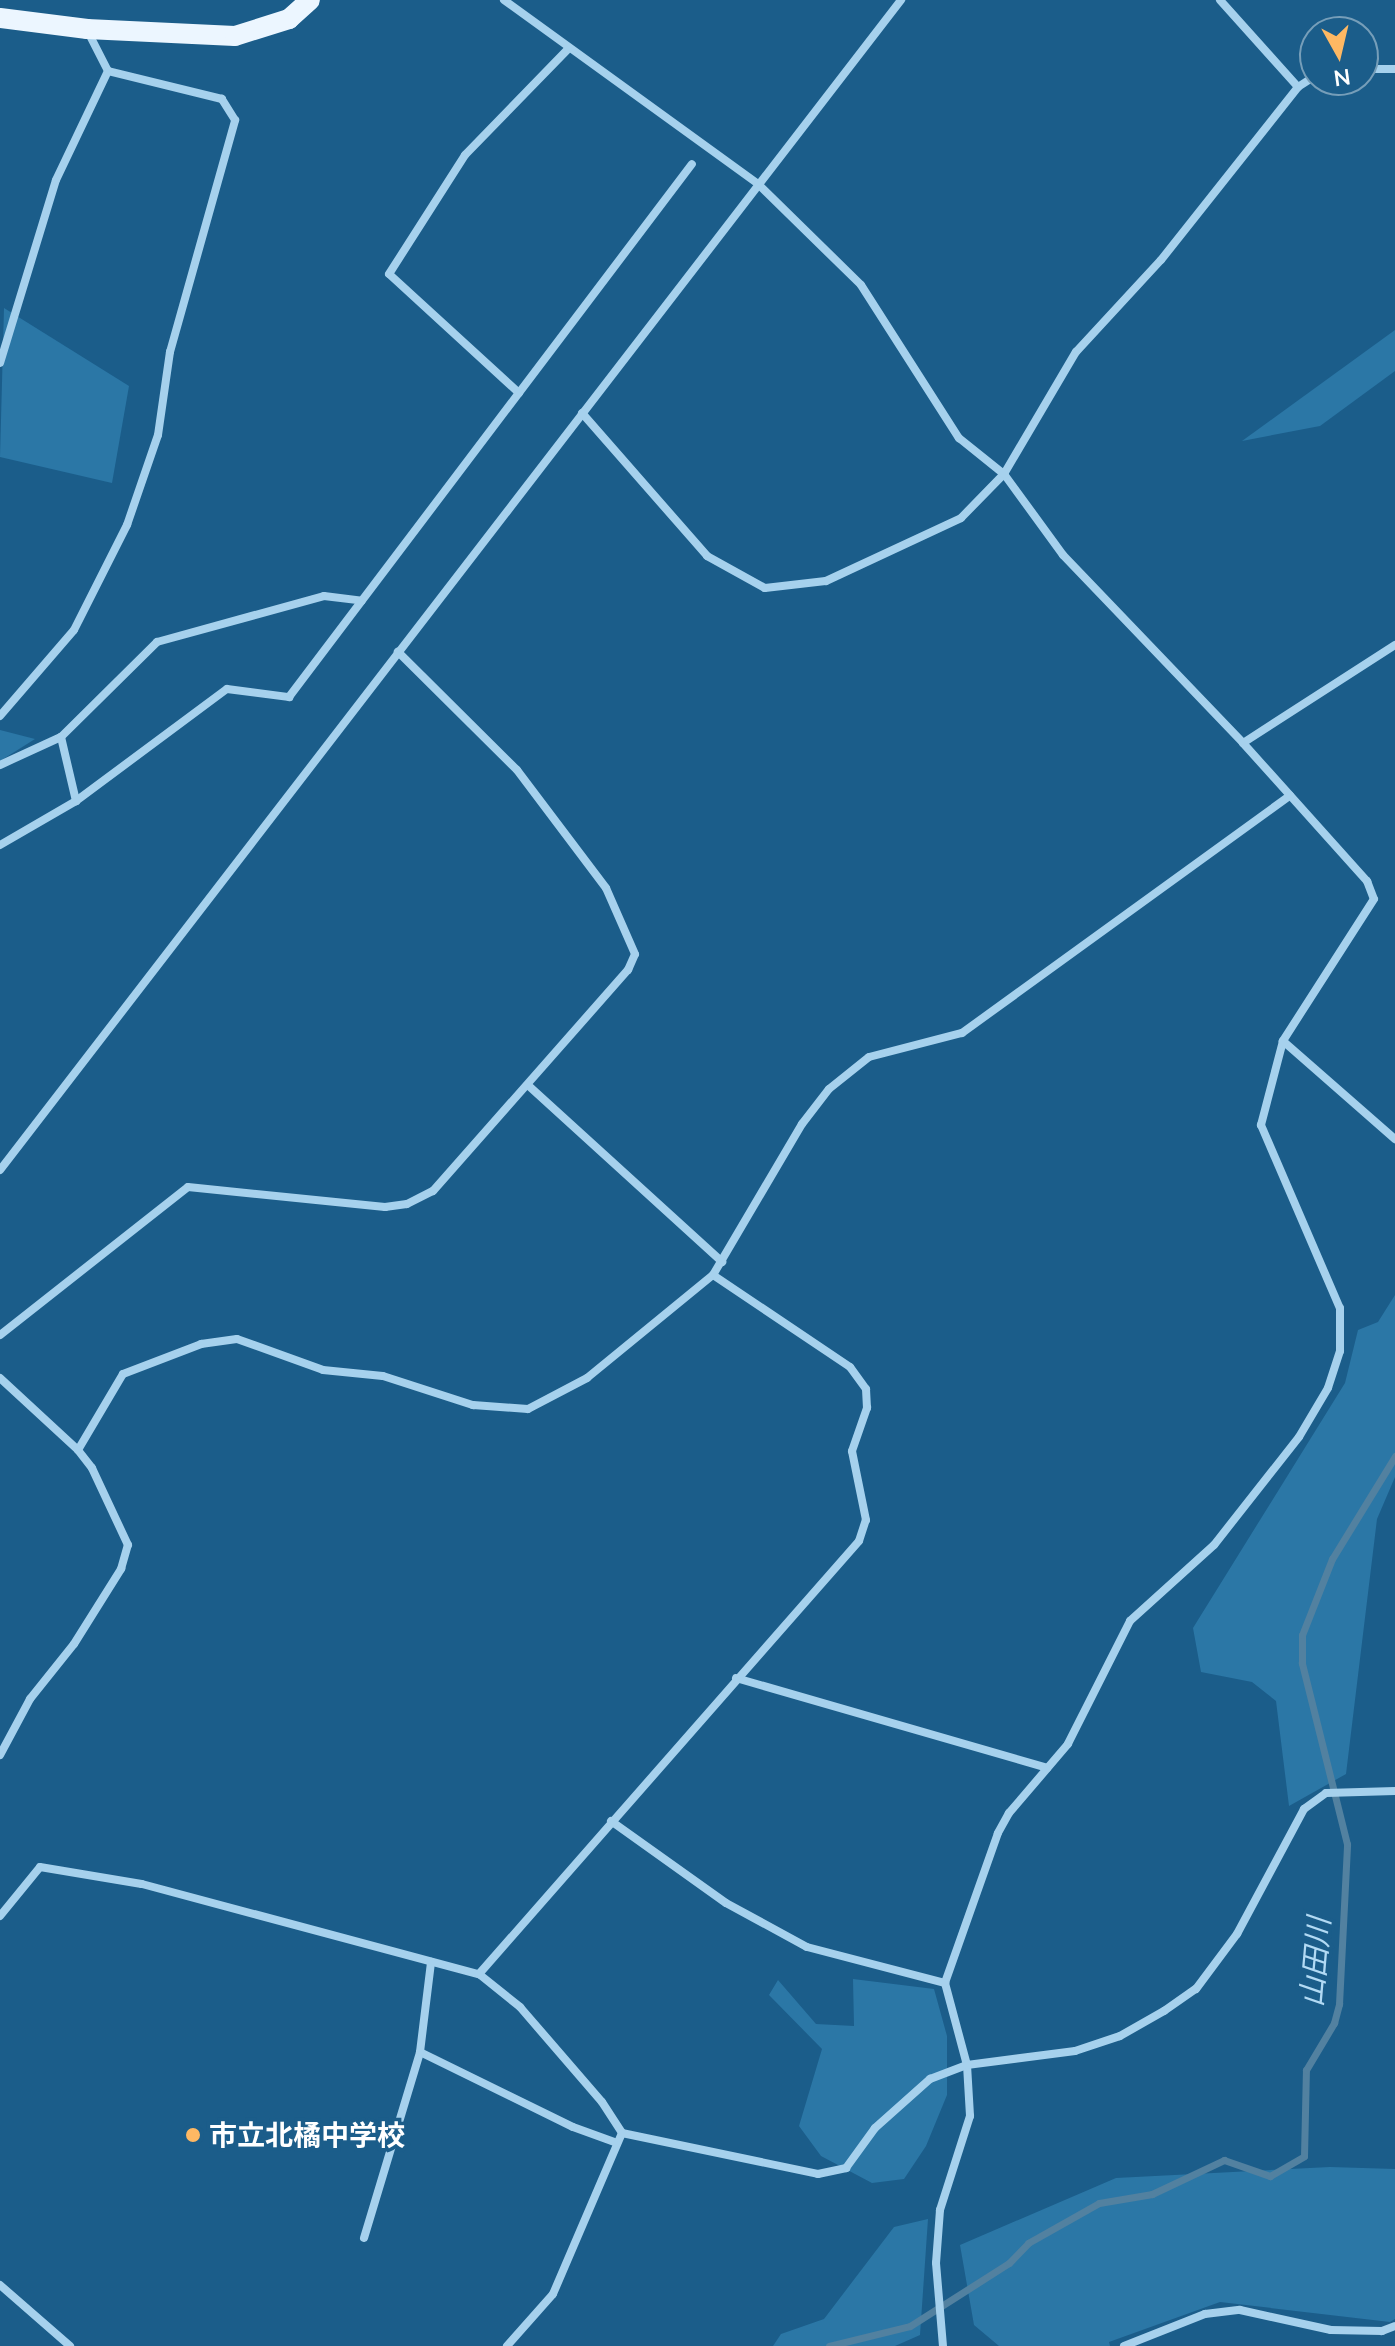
<!DOCTYPE html>
<html>
<head>
<meta charset="utf-8">
<style>
	body { margin:0 }
	#map { position:relative; width:1395px; height:2346px; overflow:hidden; background:#1b5d8a; font-family:Mulish,"Noto Sans JP",sans-serif }
	div>[style] { position:absolute }
	.green>* { inset:0; background:#2b77a6 }
	.stream>* { height:7px; margin:-3.5px; padding:0 3.5px; transform-origin:3.5px; border-radius:3.5px; background:#5281a0 }
	.minor>* { height:8px; margin:-4px; padding:0 4px; transform-origin:4px; border-radius:4px; background:#a6d1ed }
	.primary>* { height:20px; margin:-10px; padding:0 10px; transform-origin:10px; border-radius:10px; background:#ecf6ff }
	.dots>* { width:22px; height:22px; translate:-50% -50%; box-sizing:border-box; border:4px solid #1b5d8a; border-radius:50% }
	span { translate:-50% -50%; white-space:nowrap; text-align:center; line-height:1.15; -webkit-text-stroke:7px #1b5d8a; paint-order:stroke }
	.poi-label { font-size:28px; color:#fff; font-weight:700 }
	.left { translate:0 -50%; text-align:left }
	.water-label { font-size:30px; color:#b2daf4; font-style:italic }
	.north { position:absolute; left:1299px; top:16px; width:80px; height:80px; box-sizing:border-box; background:#1b5d8a; border:2px solid #769eb9; border-radius:50%; rotate:172deg; font-size:22px; font-weight:700; line-height:32px; text-align:center; color:#fff }
	.north::after { content:''; display:block; margin:auto; width:28px; height:36px; background:#feb863; clip-path:polygon(50% 0,100% 100%,50% 72%,0 100%) }
</style>
</head>
<body>
<div id="map">
	<div class="green">
		<i style="clip-path:polygon(4px 308px,129px 386px,112px 483px,0 457px)"></i>
		<i style="clip-path:polygon(1395px 330px,1395px 371px,1320px 426px,1242px 441px)"></i>
		<i style="clip-path:polygon(0 730px,35px 739px,0 761px)"></i>
		<i style="clip-path:polygon(1395px 1295px,1395px 1477px,1377px 1519px,1346px 1774px,1289px 1806px,1276px 1701px,1252px 1682px,1201px 1672px,1193px 1628px,1345px 1383px,1358px 1330px,1378px 1322px)"></i>
		<i style="clip-path:polygon(853px 1979px,934px 1989px,947px 2036px,947px 2095px,926px 2146px,904px 2179px,872px 2183px,821px 2156px,799px 2126px,822px 2049px,769px 1995px,778px 1980px,816px 2024px,854px 2026px)"></i>
		<i style="clip-path:polygon(1330px 2167px,1395px 2169px,1395px 2319px,1390px 2322px,1220px 2302px,1109px 2342px,1110px 2346px,999px 2346px,974px 2325px,960px 2245px,1116px 2178px)"></i>
		<i style="clip-path:polygon(928px 2219px,920px 2335px,895px 2346px,773px 2346px,781px 2334px,824px 2319px,894px 2227px)"></i>
	</div>
	<div class="stream">
		<i style="left:829px;top:2346px;width:83px;rotate:-13.9deg"></i>
		<i style="left:910px;top:2326px;width:117px;rotate:-32.5deg"></i>
		<i style="left:1009px;top:2263px;width:28px;rotate:-46deg"></i>
		<i style="left:1028px;top:2243px;width:81px;rotate:-29.4deg"></i>
		<i style="left:1099px;top:2203px;width:54px;rotate:-9.6deg"></i>
		<i style="left:1152px;top:2194px;width:80px;rotate:-25.3deg"></i>
		<i style="left:1224px;top:2160px;width:49px;rotate:19.2deg"></i>
		<i style="left:1270px;top:2176px;width:39px;rotate:-30deg"></i>
		<i style="left:1304px;top:2156px;width:86px;rotate:-88.7deg"></i>
		<i style="left:1306px;top:2070px;width:55px;rotate:-59.2deg"></i>
		<i style="left:1334px;top:2023px;width:20px;rotate:-75deg"></i>
		<i style="left:1339px;top:2004px;width:160px;rotate:-87.1deg"></i>
		<i style="left:1347px;top:1844px;width:187px;rotate:-104deg"></i>
		<i style="left:1302px;top:1663px;width:28px;rotate:-90deg"></i>
		<i style="left:1302px;top:1635px;width:82px;rotate:-68.5deg"></i>
		<i style="left:1332px;top:1559px;width:121px;rotate:-58.5deg"></i>
	</div>
	<div class="minor">
		<i style="left:504px;top:0;width:314px;rotate:35.9deg"></i>
		<i style="left:758px;top:184px;width:144px;rotate:44.4deg"></i>
		<i style="left:861px;top:285px;width:182px;rotate:57.4deg"></i>
		<i style="left:959px;top:438px;width:58px;rotate:38.7deg"></i>
		<i style="left:1004px;top:474px;width:100px;rotate:53.9deg"></i>
		<i style="left:1063px;top:555px;width:260px;rotate:46.2deg"></i>
		<i style="left:1243px;top:743px;width:186px;rotate:48.1deg"></i>
		<i style="left:1367px;top:881px;width:19px;rotate:69deg"></i>
		<i style="left:1374px;top:899px;width:169px;rotate:122.7deg"></i>
		<i style="left:1283px;top:1041px;width:87px;rotate:104.7deg"></i>
		<i style="left:1261px;top:1125px;width:199px;rotate:66.7deg"></i>
		<i style="left:1340px;top:1308px;width:43px;rotate:90deg"></i>
		<i style="left:1340px;top:1351px;width:39px;rotate:108deg"></i>
		<i style="left:1328px;top:1388px;width:57px;rotate:120.6deg"></i>
		<i style="left:1299px;top:1437px;width:137px;rotate:128.2deg"></i>
		<i style="left:1214px;top:1545px;width:113px;rotate:137.9deg"></i>
		<i style="left:1130px;top:1621px;width:138px;rotate:116.8deg"></i>
		<i style="left:1068px;top:1744px;width:91px;rotate:130.5deg"></i>
		<i style="left:1009px;top:1813px;width:23px;rotate:119deg"></i>
		<i style="left:998px;top:1833px;width:159px;rotate:109.5deg"></i>
		<i style="left:945px;top:1983px;width:85px;rotate:75deg"></i>
		<i style="left:967px;top:2065px;width:51px;rotate:86.6deg"></i>
		<i style="left:970px;top:2116px;width:99px;rotate:107.7deg"></i>
		<i style="left:940px;top:2210px;width:53px;rotate:94.3deg"></i>
		<i style="left:936px;top:2263px;width:83px;rotate:85.2deg"></i>
		<i style="left:1220px;top:0;width:117px;rotate:48.1deg"></i>
		<i style="left:1363px;top:69px;width:32px"></i>
		<i style="left:0;top:363px;width:191px;rotate:-73deg"></i>
		<i style="left:56px;top:180px;width:121px;rotate:-64.5deg"></i>
		<i style="left:108px;top:71px;width:46px;rotate:-117.1deg"></i>
		<i style="left:519px;top:393px;width:176px;rotate:-137.5deg"></i>
		<i style="left:389px;top:274px;width:141px;rotate:-57.4deg"></i>
		<i style="left:465px;top:155px;width:148px;rotate:-45.8deg"></i>
		<i style="left:582px;top:413px;width:190px;rotate:48.8deg"></i>
		<i style="left:707px;top:556px;width:66px;rotate:28.9deg"></i>
		<i style="left:765px;top:588px;width:61px;rotate:-6.5deg"></i>
		<i style="left:826px;top:581px;width:149px;rotate:-25deg"></i>
		<i style="left:961px;top:518px;width:62px;rotate:-45.7deg"></i>
		<i style="left:1004px;top:474px;width:142px;rotate:-59.5deg"></i>
		<i style="left:1076px;top:352px;width:125px;rotate:-47.3deg"></i>
		<i style="left:1161px;top:260px;width:221px;rotate:-51.6deg"></i>
		<i style="left:1298px;top:87px;width:20px;rotate:-33deg"></i>
		<i style="left:0;top:716px;width:113px;rotate:-49.3deg"></i>
		<i style="left:74px;top:630px;width:118px;rotate:-63.2deg"></i>
		<i style="left:127px;top:525px;width:95px;rotate:-71deg"></i>
		<i style="left:158px;top:435px;width:84px;rotate:-81.8deg"></i>
		<i style="left:170px;top:352px;width:241px;rotate:-74.3deg"></i>
		<i style="left:235px;top:120px;width:25px;rotate:-122deg"></i>
		<i style="left:222px;top:99px;width:117px;rotate:-166.2deg"></i>
		<i style="left:61px;top:737px;width:135px;rotate:-44.7deg"></i>
		<i style="left:157px;top:642px;width:173px;rotate:-15.4deg"></i>
		<i style="left:324px;top:596px;width:38px;rotate:7deg"></i>
		<i style="left:1243px;top:743px;width:181px;rotate:-32.8deg"></i>
		<i style="left:0;top:765px;width:67px;rotate:-24.7deg"></i>
		<i style="left:61px;top:737px;width:66px;rotate:76.8deg"></i>
		<i style="left:76px;top:801px;width:88px;rotate:149.9deg"></i>
		<i style="left:76px;top:801px;width:188px;rotate:-36.6deg"></i>
		<i style="left:227px;top:689px;width:63px;rotate:7.4deg"></i>
		<i style="left:289px;top:697px;width:668px;rotate:-52.91deg"></i>
		<i style="left:1283px;top:1041px;width:149px;rotate:41.2deg"></i>
		<i style="left:530px;top:1087px;width:260px;rotate:42.3deg"></i>
		<i style="left:0;top:1170px;width:1477px;rotate:-52.4deg"></i>
		<i style="left:0;top:1335px;width:239px;rotate:-38.2deg"></i>
		<i style="left:188px;top:1187px;width:198px;rotate:5.8deg"></i>
		<i style="left:385px;top:1207px;width:22px;rotate:-8deg"></i>
		<i style="left:407px;top:1204px;width:29px;rotate:-27deg"></i>
		<i style="left:433px;top:1191px;width:295px;rotate:-48.6deg"></i>
		<i style="left:628px;top:970px;width:17px;rotate:-66deg"></i>
		<i style="left:635px;top:954px;width:72px;rotate:-113.7deg"></i>
		<i style="left:606px;top:888px;width:148px;rotate:-127deg"></i>
		<i style="left:517px;top:770px;width:168px;rotate:-135.2deg"></i>
		<i style="left:0;top:1378px;width:106px;rotate:42.7deg"></i>
		<i style="left:736px;top:1678px;width:324px;rotate:16.1deg"></i>
		<i style="left:0;top:1755px;width:64px;rotate:-61.8deg"></i>
		<i style="left:30px;top:1699px;width:70px;rotate:-51.3deg"></i>
		<i style="left:74px;top:1644px;width:89px;rotate:-57.9deg"></i>
		<i style="left:121px;top:1569px;width:25px;rotate:-74deg"></i>
		<i style="left:128px;top:1545px;width:85px;rotate:-115.1deg"></i>
		<i style="left:92px;top:1468px;width:23px;rotate:-128deg"></i>
		<i style="left:78px;top:1450px;width:88px;rotate:-59.4deg"></i>
		<i style="left:123px;top:1374px;width:84px;rotate:-21deg"></i>
		<i style="left:201px;top:1344px;width:36px;rotate:-8deg"></i>
		<i style="left:237px;top:1339px;width:91px;rotate:19.8deg"></i>
		<i style="left:323px;top:1370px;width:60px;rotate:5.7deg"></i>
		<i style="left:383px;top:1376px;width:95px;rotate:17.9deg"></i>
		<i style="left:473px;top:1405px;width:55px;rotate:4.2deg"></i>
		<i style="left:528px;top:1409px;width:67px;rotate:-27.7deg"></i>
		<i style="left:587px;top:1378px;width:163px;rotate:-39.3deg"></i>
		<i style="left:713px;top:1275px;width:175px;rotate:-59.5deg"></i>
		<i style="left:802px;top:1124px;width:44px;rotate:-52.4deg"></i>
		<i style="left:829px;top:1089px;width:51px;rotate:-38.7deg"></i>
		<i style="left:869px;top:1057px;width:96px;rotate:-14.5deg"></i>
		<i style="left:962px;top:1033px;width:405px;rotate:-35.9deg"></i>
		<i style="left:611px;top:1821px;width:141px;rotate:35.5deg"></i>
		<i style="left:726px;top:1903px;width:92px;rotate:28.5deg"></i>
		<i style="left:807px;top:1947px;width:143px;rotate:14.6deg"></i>
		<i style="left:0;top:1916px;width:63px;rotate:-50.8deg"></i>
		<i style="left:40px;top:1867px;width:103px;rotate:9.5deg"></i>
		<i style="left:142px;top:1884px;width:349px;rotate:15deg"></i>
		<i style="left:479px;top:1974px;width:53px;rotate:38.8deg"></i>
		<i style="left:520px;top:2007px;width:125px;rotate:49.2deg"></i>
		<i style="left:602px;top:2102px;width:37px;rotate:57deg"></i>
		<i style="left:622px;top:2133px;width:200px;rotate:11.8deg"></i>
		<i style="left:818px;top:2174px;width:29px;rotate:-12deg"></i>
		<i style="left:846px;top:2168px;width:49px;rotate:-54.1deg"></i>
		<i style="left:875px;top:2128px;width:74px;rotate:-41.7deg"></i>
		<i style="left:930px;top:2079px;width:40px;rotate:-21deg"></i>
		<i style="left:967px;top:2065px;width:109px;rotate:-7.4deg"></i>
		<i style="left:1075px;top:2051px;width:47px;rotate:-18.4deg"></i>
		<i style="left:1120px;top:2036px;width:51px;rotate:-29.6deg"></i>
		<i style="left:1164px;top:2011px;width:39px;rotate:-35deg"></i>
		<i style="left:1196px;top:1989px;width:69px;rotate:-53.3deg"></i>
		<i style="left:1237px;top:1934px;width:142px;rotate:-61.8deg"></i>
		<i style="left:1304px;top:1809px;width:27px;rotate:-36deg"></i>
		<i style="left:1326px;top:1793px;width:69px;rotate:-1.7deg"></i>
		<i style="left:479px;top:1974px;width:576px;rotate:-48.73deg"></i>
		<i style="left:859px;top:1541px;width:22px;rotate:-72deg"></i>
		<i style="left:866px;top:1520px;width:70px;rotate:-101.5deg"></i>
		<i style="left:852px;top:1451px;width:46px;rotate:-70.8deg"></i>
		<i style="left:867px;top:1408px;width:19px;rotate:-93deg"></i>
		<i style="left:866px;top:1389px;width:27px;rotate:-126deg"></i>
		<i style="left:850px;top:1367px;width:165px;rotate:-146.1deg"></i>
		<i style="left:420px;top:2052px;width:170px;rotate:26.1deg"></i>
		<i style="left:573px;top:2127px;width:47px;rotate:20deg"></i>
		<i style="left:364px;top:2238px;width:194px;rotate:-73.2deg"></i>
		<i style="left:420px;top:2052px;width:91px;rotate:-83deg"></i>
		<i style="left:0;top:2285px;width:93px;rotate:41.1deg"></i>
		<i style="left:507px;top:2346px;width:69px;rotate:-48.5deg"></i>
		<i style="left:553px;top:2294px;width:175px;rotate:-66.8deg"></i>
		<i style="left:1124px;top:2346px;width:87px;rotate:-21.6deg"></i>
		<i style="left:1205px;top:2314px;width:35px;rotate:-7deg"></i>
		<i style="left:1240px;top:2310px;width:93px;rotate:12.4deg"></i>
		<i style="left:1331px;top:2330px;width:51px;rotate:1.1deg"></i>
		<i style="left:1382px;top:2331px;width:14px;rotate:-21deg"></i>
	</div>
	<div class="primary">
		<i style="left:0;top:18px;width:88px;rotate:7.2deg"></i>
		<i style="left:87px;top:29px;width:148px;rotate:2.7deg"></i>
		<i style="left:235px;top:36px;width:57px;rotate:-17.5deg"></i>
		<i style="left:289px;top:19px;width:28px;rotate:-42deg"></i>
	</div>
	<div class="dots">
		<i style="left:193px;top:2135px;background:#feb863"></i>
	</div>
	<div class="poi-label">
		<span class="left" style="left:209px;top:2135px">市立北橘中学校</span>
	</div>
	<div class="water-label">
		<span style="left:1315px;top:1962px;rotate:-85deg">山田川</span>
	</div>
	<div class="north">N</div>
</div>
</body>
</html>
